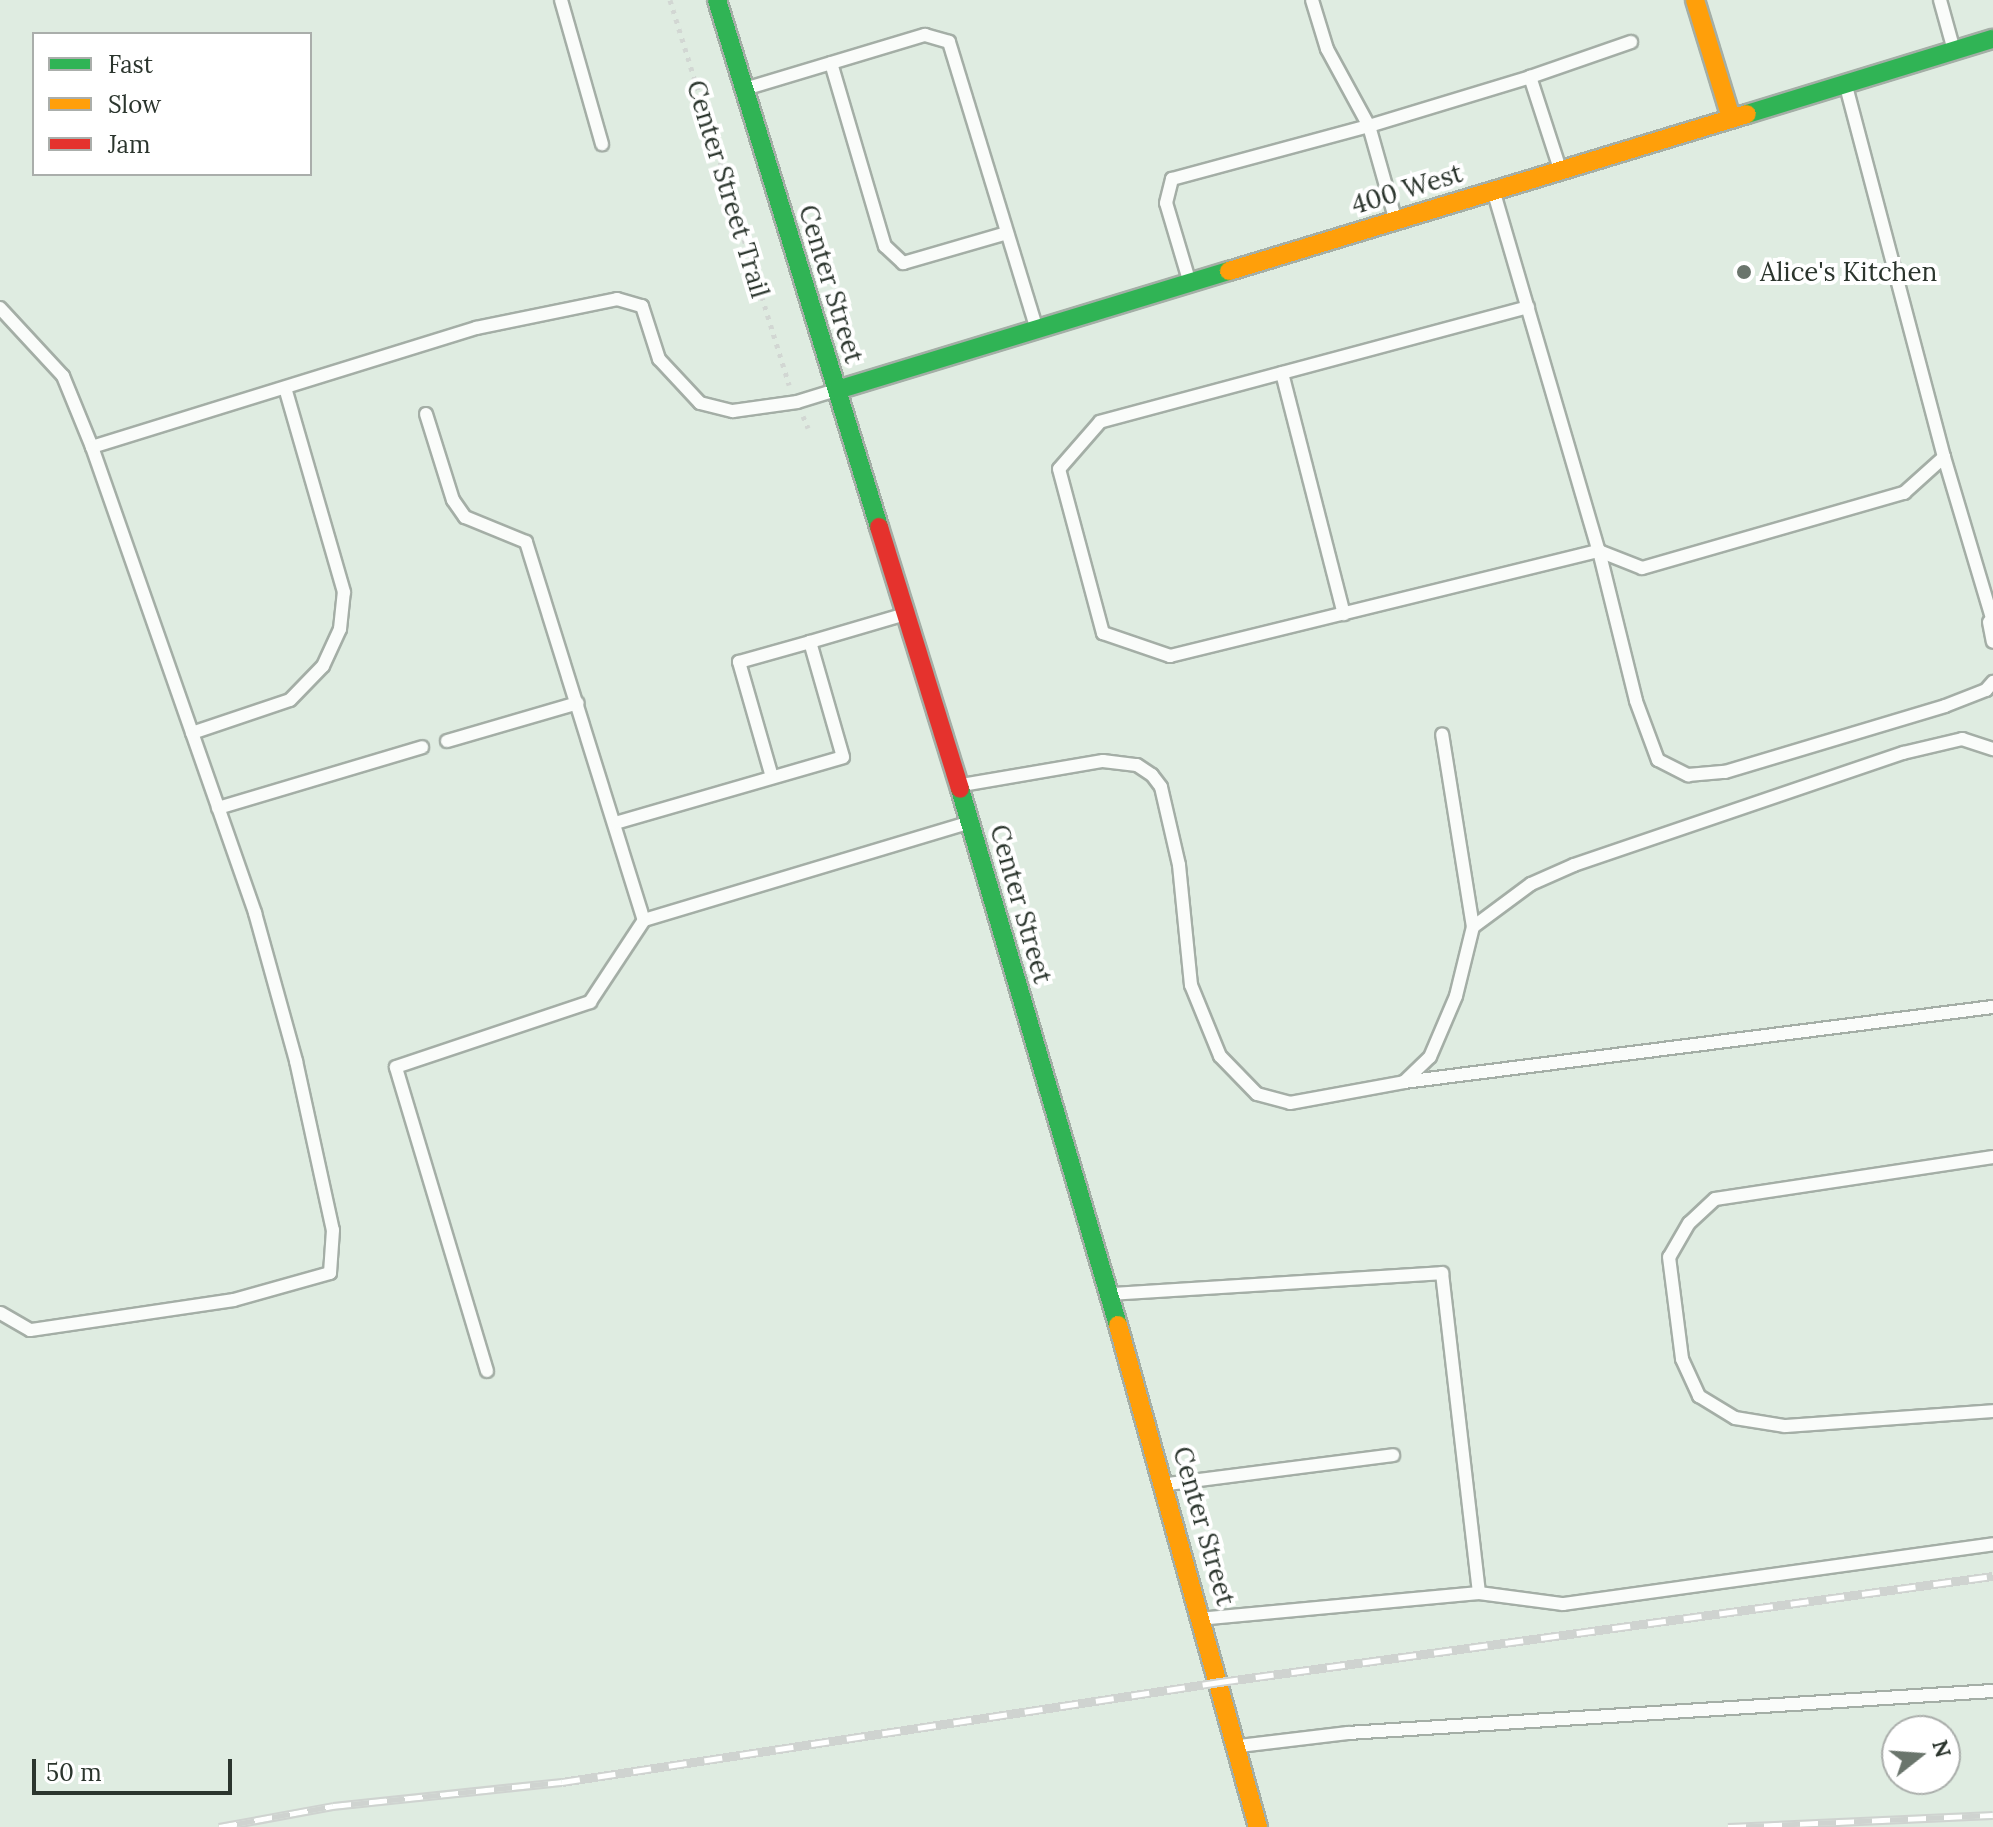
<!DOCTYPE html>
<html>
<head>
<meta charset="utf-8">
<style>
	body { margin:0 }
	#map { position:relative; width:1993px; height:1827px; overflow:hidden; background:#dfece1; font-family:Lora,serif }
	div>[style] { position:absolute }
	.path>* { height:5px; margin-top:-2.5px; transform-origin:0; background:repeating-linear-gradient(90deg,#d2d7d3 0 4px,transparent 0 10px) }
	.roads { filter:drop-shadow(2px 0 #a4aea6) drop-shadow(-2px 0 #a4aea6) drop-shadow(0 2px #a4aea6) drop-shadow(0 -2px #a4aea6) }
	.lane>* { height:12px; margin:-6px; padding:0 6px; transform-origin:6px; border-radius:6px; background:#fafcfa }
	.fast>* { height:18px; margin:-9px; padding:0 9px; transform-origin:9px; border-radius:9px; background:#30b455 }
	.slow>* { height:18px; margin:-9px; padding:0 9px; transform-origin:9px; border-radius:9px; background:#ff9f0a }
	.jam>* { height:18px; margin:-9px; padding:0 9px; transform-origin:9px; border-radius:9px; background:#e5322d }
	.rail>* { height:9px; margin-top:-4.5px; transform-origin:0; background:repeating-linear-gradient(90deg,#fff 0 18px,#cfd3d0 0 36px); box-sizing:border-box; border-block:2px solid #cfd3d0 }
	.dots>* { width:22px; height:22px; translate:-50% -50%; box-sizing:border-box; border:4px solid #fff; border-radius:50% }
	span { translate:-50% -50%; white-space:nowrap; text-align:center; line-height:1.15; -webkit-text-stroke:8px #fff; paint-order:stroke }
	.street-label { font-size:26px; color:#2b352d }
	.poi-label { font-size:26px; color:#2b352d }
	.left { translate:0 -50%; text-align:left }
	.legend { position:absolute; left:32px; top:32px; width:280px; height:144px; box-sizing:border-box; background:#fff; border:2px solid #aaaeab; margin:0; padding:10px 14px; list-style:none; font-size:24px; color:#2b352d }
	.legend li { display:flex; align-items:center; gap:16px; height:40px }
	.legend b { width:40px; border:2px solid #aaaeab }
	.north { position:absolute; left:1881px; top:1715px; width:80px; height:80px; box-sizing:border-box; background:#fff; border:2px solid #aaaeab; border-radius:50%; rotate:73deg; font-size:22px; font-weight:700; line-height:32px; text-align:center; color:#2b352d }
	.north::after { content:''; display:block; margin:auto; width:28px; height:36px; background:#6a756c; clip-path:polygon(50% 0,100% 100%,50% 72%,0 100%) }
	.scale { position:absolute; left:32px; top:1759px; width:200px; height:36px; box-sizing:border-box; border:4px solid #2b352d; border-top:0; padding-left:10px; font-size:24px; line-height:28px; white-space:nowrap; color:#2b352d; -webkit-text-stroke:6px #fff; paint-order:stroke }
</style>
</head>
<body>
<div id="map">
	<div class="path">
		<i style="left:670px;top:0;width:403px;rotate:72.8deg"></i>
		<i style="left:803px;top:416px;width:13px;rotate:67deg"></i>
	</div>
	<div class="roads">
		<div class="lane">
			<i style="left:561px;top:0;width:150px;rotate:74.1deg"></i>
			<i style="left:1312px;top:0;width:51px;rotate:73deg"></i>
			<i style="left:1327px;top:49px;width:88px;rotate:61.4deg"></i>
			<i style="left:1369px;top:126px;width:168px;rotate:-16.9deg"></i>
			<i style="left:1940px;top:0;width:49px;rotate:74.5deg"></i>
			<i style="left:831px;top:63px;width:191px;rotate:73.6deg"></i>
			<i style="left:885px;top:246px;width:25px;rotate:43deg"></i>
			<i style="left:903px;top:263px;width:108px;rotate:-16.1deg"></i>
			<i style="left:748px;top:88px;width:185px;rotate:-16.7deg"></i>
			<i style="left:925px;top:35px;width:25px;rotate:16deg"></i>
			<i style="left:949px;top:42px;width:297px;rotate:73deg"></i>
			<i style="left:1559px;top:166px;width:94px;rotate:-108deg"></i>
			<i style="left:1530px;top:77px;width:107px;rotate:-19.1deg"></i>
			<i style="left:1494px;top:193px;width:373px;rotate:73.7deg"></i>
			<i style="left:1599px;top:551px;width:154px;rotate:76.1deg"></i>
			<i style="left:1636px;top:701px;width:63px;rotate:69.6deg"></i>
			<i style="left:1658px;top:760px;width:34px;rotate:27deg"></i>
			<i style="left:1688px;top:775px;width:37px;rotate:-5deg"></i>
			<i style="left:1725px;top:772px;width:230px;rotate:-16.7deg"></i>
			<i style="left:1945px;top:706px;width:44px;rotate:-21.3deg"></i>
			<i style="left:1986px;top:690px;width:11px;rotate:-49deg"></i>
			<i style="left:1189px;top:280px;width:80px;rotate:-106.6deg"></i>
			<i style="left:1166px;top:203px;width:25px;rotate:-76deg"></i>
			<i style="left:1172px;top:179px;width:204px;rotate:-15.1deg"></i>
			<i style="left:1369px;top:126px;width:96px;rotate:74.2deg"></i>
			<i style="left:1528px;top:307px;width:443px;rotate:165deg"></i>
			<i style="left:1100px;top:422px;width:62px;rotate:131.1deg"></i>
			<i style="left:1059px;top:469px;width:170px;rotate:75deg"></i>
			<i style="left:1103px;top:633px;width:71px;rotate:18.9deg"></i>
			<i style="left:1170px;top:656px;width:442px;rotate:-13.8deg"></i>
			<i style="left:1599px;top:551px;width:46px;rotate:21.6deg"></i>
			<i style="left:1642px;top:568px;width:273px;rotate:-16deg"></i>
			<i style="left:1904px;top:493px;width:54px;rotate:-42deg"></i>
			<i style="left:1944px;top:457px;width:383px;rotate:-104.8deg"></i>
			<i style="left:0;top:308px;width:93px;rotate:47.2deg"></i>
			<i style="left:63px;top:376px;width:77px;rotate:67.8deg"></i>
			<i style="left:92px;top:447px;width:494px;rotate:70.7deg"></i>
			<i style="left:255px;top:913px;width:154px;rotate:74.5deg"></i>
			<i style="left:296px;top:1061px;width:173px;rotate:77.7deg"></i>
			<i style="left:333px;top:1230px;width:43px;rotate:94deg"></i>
			<i style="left:330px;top:1273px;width:100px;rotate:164.3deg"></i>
			<i style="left:234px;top:1300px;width:206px;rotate:171.6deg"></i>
			<i style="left:30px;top:1330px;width:34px;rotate:-150deg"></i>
			<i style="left:1282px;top:373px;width:249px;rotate:75.6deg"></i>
			<i style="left:426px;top:414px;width:90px;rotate:72.6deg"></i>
			<i style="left:453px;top:500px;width:21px;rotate:55deg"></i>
			<i style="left:465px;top:517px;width:66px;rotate:22.3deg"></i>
			<i style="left:526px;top:542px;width:396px;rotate:72.7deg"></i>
			<i style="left:644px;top:920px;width:337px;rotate:-16.7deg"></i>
			<i style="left:92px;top:447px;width:402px;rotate:-17.2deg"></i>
			<i style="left:476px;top:328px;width:144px;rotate:-11.6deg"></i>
			<i style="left:617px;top:299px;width:26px;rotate:16deg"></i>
			<i style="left:642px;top:306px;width:56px;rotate:72.2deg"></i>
			<i style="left:659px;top:359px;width:60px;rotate:47deg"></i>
			<i style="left:700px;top:403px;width:34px;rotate:14deg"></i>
			<i style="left:733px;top:411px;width:65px;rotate:-8deg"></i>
			<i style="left:797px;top:402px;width:39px;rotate:-17deg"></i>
			<i style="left:1944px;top:457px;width:171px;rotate:73.4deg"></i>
			<i style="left:1989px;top:622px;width:20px;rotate:79deg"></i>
			<i style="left:192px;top:733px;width:103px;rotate:-18.6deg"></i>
			<i style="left:290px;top:700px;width:47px;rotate:-45.9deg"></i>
			<i style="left:323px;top:666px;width:41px;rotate:-65.3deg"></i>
			<i style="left:340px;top:629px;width:37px;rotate:-84deg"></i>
			<i style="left:344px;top:592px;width:212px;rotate:-106.1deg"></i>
			<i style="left:447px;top:741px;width:136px;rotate:-16.2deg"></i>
			<i style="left:772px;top:777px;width:120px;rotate:-106deg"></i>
			<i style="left:739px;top:662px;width:74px;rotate:-15.7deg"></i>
			<i style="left:962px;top:785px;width:143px;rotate:-9.7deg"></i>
			<i style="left:1103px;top:761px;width:34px;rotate:7deg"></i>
			<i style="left:1137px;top:765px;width:18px;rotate:34deg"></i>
			<i style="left:1152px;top:775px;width:15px;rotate:53deg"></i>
			<i style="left:1161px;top:787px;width:80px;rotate:77deg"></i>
			<i style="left:1179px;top:865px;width:121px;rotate:84.3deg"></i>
			<i style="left:1191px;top:985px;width:77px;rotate:67.8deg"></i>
			<i style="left:1220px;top:1056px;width:53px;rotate:45.8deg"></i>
			<i style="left:1257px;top:1094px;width:34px;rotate:15deg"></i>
			<i style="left:1290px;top:1103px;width:116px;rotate:-10.4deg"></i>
			<i style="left:1404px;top:1082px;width:36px;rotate:-44deg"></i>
			<i style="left:1430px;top:1057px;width:66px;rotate:-66.9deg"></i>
			<i style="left:1456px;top:996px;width:71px;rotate:-76.2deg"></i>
			<i style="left:1473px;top:927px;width:195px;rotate:-99.1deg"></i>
			<i style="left:218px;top:808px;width:213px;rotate:-16.6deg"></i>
			<i style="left:615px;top:823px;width:237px;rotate:-16.1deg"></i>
			<i style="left:843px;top:757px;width:120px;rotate:-106deg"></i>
			<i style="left:810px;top:642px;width:96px;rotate:-16.4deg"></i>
			<i style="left:1473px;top:927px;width:72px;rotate:-36.6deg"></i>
			<i style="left:1531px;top:884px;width:47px;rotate:-23.8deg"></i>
			<i style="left:1574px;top:865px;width:348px;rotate:-18.8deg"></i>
			<i style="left:1903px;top:753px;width:61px;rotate:-13.3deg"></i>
			<i style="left:1962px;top:739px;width:33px;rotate:18deg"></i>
			<i style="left:1404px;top:1082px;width:594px;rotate:-7.26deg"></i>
			<i style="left:1993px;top:1157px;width:281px;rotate:171.4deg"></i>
			<i style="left:1715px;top:1199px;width:35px;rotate:137deg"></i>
			<i style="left:1689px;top:1223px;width:39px;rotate:120deg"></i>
			<i style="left:1669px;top:1257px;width:103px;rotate:82.7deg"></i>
			<i style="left:1682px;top:1359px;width:41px;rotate:65.3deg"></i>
			<i style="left:1699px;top:1396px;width:42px;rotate:31.4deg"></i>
			<i style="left:1735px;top:1418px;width:51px;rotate:9.1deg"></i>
			<i style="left:1785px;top:1426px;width:209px;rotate:-4.1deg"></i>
			<i style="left:1111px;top:1294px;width:332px;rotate:-3.6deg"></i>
			<i style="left:1442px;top:1273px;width:322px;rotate:83.4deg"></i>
			<i style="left:1479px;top:1593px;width:271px;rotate:174.7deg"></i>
			<i style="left:487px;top:1371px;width:317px;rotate:-106.7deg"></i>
			<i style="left:396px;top:1067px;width:205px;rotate:-18.5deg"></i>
			<i style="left:590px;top:1002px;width:98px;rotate:-56.6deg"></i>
			<i style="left:1168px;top:1484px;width:227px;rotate:-7.3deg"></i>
			<i style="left:1479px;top:1593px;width:85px;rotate:7.5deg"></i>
			<i style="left:1563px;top:1604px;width:434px;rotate:-7.9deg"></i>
			<i style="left:1239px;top:1746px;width:110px;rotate:-6.8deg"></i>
			<i style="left:1348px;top:1733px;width:646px;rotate:-3.73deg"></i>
		</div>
		<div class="fast">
			<i style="left:717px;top:0;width:551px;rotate:72.91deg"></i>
			<i style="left:1747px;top:114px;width:257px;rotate:-17deg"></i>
			<i style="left:837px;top:390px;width:410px;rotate:-16.9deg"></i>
			<i style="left:960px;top:789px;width:559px;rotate:73.58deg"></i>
		</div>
		<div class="slow">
			<i style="left:1695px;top:0;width:123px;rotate:73deg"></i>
			<i style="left:1229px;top:271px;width:541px;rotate:-16.86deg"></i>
			<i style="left:1118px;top:1325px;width:521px;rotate:74.42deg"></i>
		</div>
		<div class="jam">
			<i style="left:879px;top:527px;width:274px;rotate:72.8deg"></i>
		</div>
	</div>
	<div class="rail">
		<i style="left:219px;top:1827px;width:116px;rotate:-10.4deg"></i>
		<i style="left:333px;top:1806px;width:230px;rotate:-6deg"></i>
		<i style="left:562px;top:1782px;width:666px;rotate:-8.64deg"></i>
		<i style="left:1220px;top:1682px;width:780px;rotate:-7.81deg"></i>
		<i style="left:1728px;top:1827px;width:265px;rotate:-2.6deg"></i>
	</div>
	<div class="dots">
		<i style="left:1744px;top:272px;background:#6a756c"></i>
	</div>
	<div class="street-label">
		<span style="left:728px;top:189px;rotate:73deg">Center Street Trail</span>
		<span style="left:1407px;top:189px;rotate:-17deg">400 West</span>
		<span style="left:831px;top:284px;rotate:73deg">Center Street</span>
		<span style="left:1021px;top:904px;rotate:74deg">Center Street</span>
		<span style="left:1204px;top:1526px;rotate:74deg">Center Street</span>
	</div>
	<div class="poi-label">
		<span class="left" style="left:1760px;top:272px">Alice's Kitchen</span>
	</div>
	<ul class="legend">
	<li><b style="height:10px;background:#30b455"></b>Fast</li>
	<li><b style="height:10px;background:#ff9f0a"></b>Slow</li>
	<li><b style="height:10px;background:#e5322d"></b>Jam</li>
	</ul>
	<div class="north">N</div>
	<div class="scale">50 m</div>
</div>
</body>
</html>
